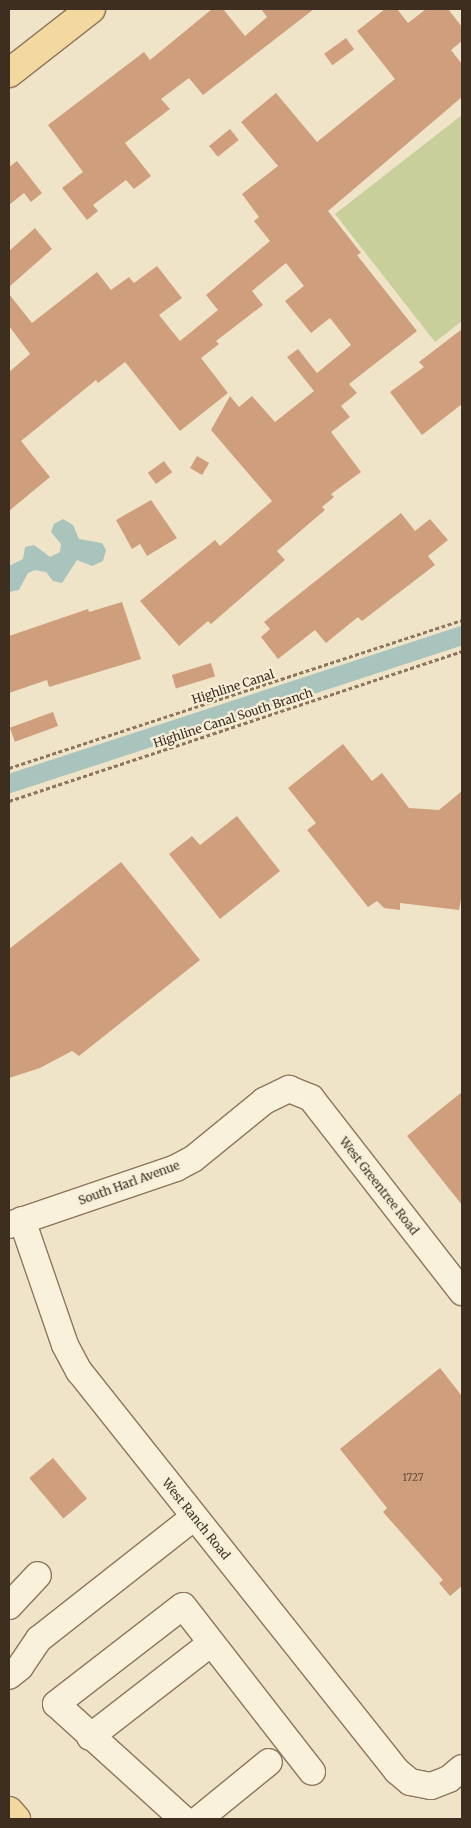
<!DOCTYPE html>
<html>
<head>
<meta charset="utf-8">
<style>
	body { margin:0 }
	#map { position:relative; width:471px; height:1828px; overflow:hidden; background:#f0e4c8; font-family:Merriweather,serif }
	div>[style] { position:absolute }
	.green>* { inset:0; background:#c9cf9b }
	.water>* { inset:0; background:#a9c4bc }
	.canal>* { height:19px; margin:-9.5px; padding:0 9.5px; transform-origin:9.5px; border-radius:9.5px; background:#a9c4bc }
	.building>* { inset:0; background:#cf9f7d; transform-origin:0 0 }
	.path>* { height:3px; margin-top:-1.5px; transform-origin:0; background:repeating-linear-gradient(90deg,#8d765c 0 4px,transparent 0 6.5px) }
	.roads { filter:drop-shadow(1px 0 #8d765c) drop-shadow(-1px 0 #8d765c) drop-shadow(0 1px #8d765c) drop-shadow(0 -1px #8d765c) }
	.minor>* { height:26px; margin:-13px; padding:0 13px; transform-origin:13px; border-radius:13px; background:#faf1dc }
	.major>* { height:28px; margin:-14px; padding:0 14px; transform-origin:14px; border-radius:14px; background:#f3d9a0 }
	span { translate:-50% -50%; white-space:nowrap; text-align:center; line-height:1.15; -webkit-text-stroke:4.5px #f7eed8; paint-order:stroke }
	.number-label { font-size:10px; color:#624a37 }
	.number-label span { -webkit-text-stroke-width:0 }
	.street-label { font-size:12px; color:#3d2e20 }
	.frame { position:absolute; inset:0; border:10px solid #3d2e20; pointer-events:none }
</style>
</head>
<body>
<div id="map">
	<div class="green">
		<i style="clip-path:polygon(462px 115px,462px 321px,435px 342px,335px 214px)"></i>
	</div>
	<div class="water">
		<i style="clip-path:polygon(63px 519px,73px 525px,79px 539px,102px 543px,106px 550px,103px 561px,92px 566px,77px 560px,62px 583px,53px 581px,46px 572px,35px 570px,28px 573px,19px 590px,9px 592px,9px 566px,23px 559px,25px 547px,34px 545px,50px 557px,60px 552px,61px 544px,51px 532px,54px 524px)"></i>
	</div>
	<div class="canal">
		<i style="left:9px;top:783px;width:477px;rotate:-18.1deg"></i>
	</div>
	<div class="building">
		<i style="clip-path:polygon(212px 9px,223px 9px,245px 36px,267px 17px,261px 9px,314px 9px,203px 95px,189px 78px,161px 99px,170px 109px,125px 143px,151px 176px,134px 189px,126px 180px,93px 205px,98px 211px,87px 220px,62px 188px,83px 172px,48px 125px,144px 52px,150px 60px)"></i>
		<i style="clip-path:polygon(385px 9px,397px 9px,408px 23px,426px 9px,448px 9px,462px 27px,462px 41px,451px 50px,462px 64px,462px 97px,328px 211px,361px 253px,357px 255px,417px 331px,349px 384px,357px 393px,341px 406px,350px 417px,331px 432px,361px 472px,331px 494px,334px 497px,322px 507px,325px 510px,277px 551px,285px 560px,211px 624px,208px 621px,179px 646px,140px 601px,215px 540px,220px 546px,272px 501px,211px 430px,230px 396px,239px 407px,252px 396px,275px 422px,314px 391px,287px 357px,298px 349px,317px 373px,351px 345px,330px 318px,311px 333px,285px 301px,304px 286px,286px 263px,252px 291px,263px 305px,216px 341px,219px 344px,201px 358px,228px 393px,180px 431px,125px 362px,98px 383px,96px 380px,21px 441px,50px 477px,9px 511px,9px 372px,30px 354px,9px 326px,9px 294px,32px 323px,97px 272px,111px 290px,129px 277px,134px 283px,157px 266px,182px 298px,159px 315px,180px 341px,218px 310px,206px 295px,270px 241px,254px 221px,259px 217px,242px 194px,278px 166px,241px 122px,276px 93px,317px 142px,395px 79px,357px 31px)"></i>
		<i style="left:346px;top:38px;width:14px;height:27px;rotate:54deg"></i>
		<i style="left:230px;top:129px;width:14px;height:27px;rotate:51deg"></i>
		<i style="clip-path:polygon(17px 161px,42px 193px,31px 202px,24px 193px,9px 205px,9px 167px)"></i>
		<i style="clip-path:polygon(35px 228px,52px 249px,9px 287px,9px 251px)"></i>
		<i style="clip-path:polygon(462px 329px,462px 404px,422px 435px,390px 392px,424px 367px,419px 362px)"></i>
		<i style="left:197px;top:456px;width:14px;height:14px;rotate:30deg"></i>
		<i style="left:164px;top:461px;width:14px;height:20px;rotate:54deg"></i>
		<i style="clip-path:polygon(151px 500px,177px 538px,147px 556px,140px 544px,132px 549px,116px 520px)"></i>
		<i style="clip-path:polygon(401px 513px,415px 531px,430px 519px,448px 540px,428px 556px,435px 565px,362px 621px,358px 617px,326px 643px,315px 630px,278px 659px,261px 637px,270px 629px,264px 622px)"></i>
		<i style="clip-path:polygon(122px 602px,141px 659px,49px 687px,47px 680px,9px 693px,9px 636px,88px 609px,89px 612px)"></i>
		<i style="left:211px;top:663px;width:14px;height:41px;rotate:73deg"></i>
		<i style="left:53px;top:712px;width:15px;height:46px;rotate:70deg"></i>
		<i style="clip-path:polygon(343px 744px,372px 781px,382px 773px,409px 808px,439px 810px,462px 791px,462px 894px,459px 910px,400px 903px,400px 910px,384px 908px,377px 901px,368px 907px,307px 830px,316px 823px,288px 788px)"></i>
		<i style="clip-path:polygon(237px 816px,280px 871px,220px 919px,169px 854px,192px 836px,200px 845px)"></i>
		<i style="clip-path:polygon(121px 862px,200px 960px,79px 1056px,72px 1051px,40px 1068px,9px 1078px,9px 949px)"></i>
		<i style="clip-path:polygon(462px 1092px,462px 1205px,407px 1136px)"></i>
		<i style="clip-path:polygon(440px 1368px,462px 1396px,462px 1586px,450px 1596px,439px 1583px,443px 1580px,383px 1512px,387px 1508px,340px 1449px)"></i>
		<i style="left:53px;top:1458px;width:53px;height:31px;rotate:50deg"></i>
	</div>
	<div class="path">
		<i style="left:9px;top:768px;width:477px;rotate:-18.1deg"></i>
		<i style="left:9px;top:801px;width:477px;rotate:-18.3deg"></i>
	</div>
	<div class="roads">
		<div class="minor">
			<i style="left:22px;top:1220px;width:132px;rotate:71deg"></i>
			<i style="left:65px;top:1345px;width:30px;rotate:62deg"></i>
			<i style="left:79px;top:1371px;width:511px;rotate:51.52deg"></i>
			<i style="left:397px;top:1771px;width:17px;rotate:40deg"></i>
			<i style="left:410px;top:1782px;width:21px;rotate:11deg"></i>
			<i style="left:431px;top:1786px;width:19px;rotate:-21deg"></i>
			<i style="left:449px;top:1779px;width:17px;rotate:-40deg"></i>
			<i style="left:9px;top:1225px;width:176px;rotate:-18.8deg"></i>
			<i style="left:176px;top:1168px;width:19px;rotate:-28deg"></i>
			<i style="left:193px;top:1159px;width:92px;rotate:-39.2deg"></i>
			<i style="left:264px;top:1101px;width:28px;rotate:-26deg"></i>
			<i style="left:289px;top:1089px;width:24px;rotate:22deg"></i>
			<i style="left:311px;top:1098px;width:246px;rotate:52.1deg"></i>
			<i style="left:9px;top:1606px;width:42px;rotate:-46.9deg"></i>
			<i style="left:9px;top:1676px;width:14px;rotate:-39deg"></i>
			<i style="left:20px;top:1667px;width:34px;rotate:-56deg"></i>
			<i style="left:39px;top:1639px;width:197px;rotate:-38.2deg"></i>
			<i style="left:90px;top:1737px;width:153px;rotate:-37.8deg"></i>
			<i style="left:183px;top:1819px;width:171px;rotate:-137.8deg"></i>
			<i style="left:56px;top:1704px;width:160px;rotate:-37.7deg"></i>
			<i style="left:183px;top:1606px;width:210px;rotate:52.1deg"></i>
			<i style="left:199px;top:1819px;width:90px;rotate:-39.2deg"></i>
		</div>
		<div class="major">
			<i style="left:9px;top:73px;width:104px;rotate:-38deg"></i>
			<i style="left:9px;top:1811px;width:11px;rotate:49deg"></i>
		</div>
	</div>
	<div class="number-label">
		<span style="left:413px;top:1478px">1727</span>
	</div>
	<div class="street-label">
		<span style="left:233px;top:687px;rotate:-18deg">Highline Canal</span>
		<span style="left:233px;top:718px;rotate:-18deg">Highline Canal South Branch</span>
		<span style="left:129px;top:1183px;rotate:-20deg">South Harl Avenue</span>
		<span style="left:379px;top:1186px;rotate:52deg">West Greentree Road</span>
		<span style="left:196px;top:1519px;rotate:51deg">West Ranch Road</span>
	</div>
	<div class="frame"></div>
</div>
</body>
</html>
